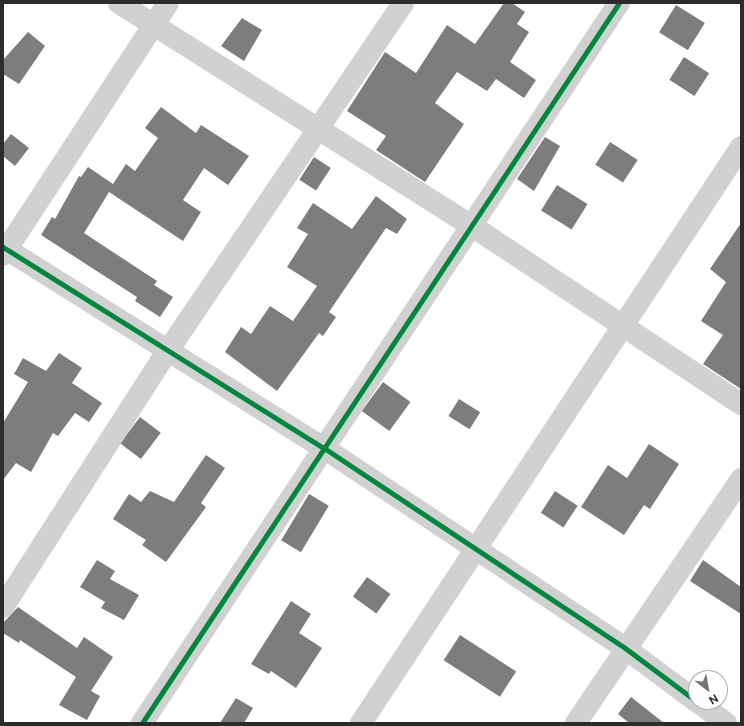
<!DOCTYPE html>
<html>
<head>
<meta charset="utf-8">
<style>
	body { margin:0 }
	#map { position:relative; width:744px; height:726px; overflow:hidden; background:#fff; font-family:"Public Sans",sans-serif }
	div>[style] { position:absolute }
	.building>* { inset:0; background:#7d7d7d; transform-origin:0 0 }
	.minor>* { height:22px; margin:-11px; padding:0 11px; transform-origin:11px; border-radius:11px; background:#d1d1d1 }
	.cycleway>* { height:5px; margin:-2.5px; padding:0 2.5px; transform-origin:2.5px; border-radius:2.5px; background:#00873e }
	span { translate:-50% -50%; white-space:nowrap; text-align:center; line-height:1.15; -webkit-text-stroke:4px #fff; paint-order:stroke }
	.frame { position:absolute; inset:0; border:4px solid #2c2c2c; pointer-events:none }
	.north { position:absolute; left:688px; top:670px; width:40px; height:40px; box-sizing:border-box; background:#fff; border:1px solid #ababab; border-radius:50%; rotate:149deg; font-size:11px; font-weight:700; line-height:16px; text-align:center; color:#2c2c2c }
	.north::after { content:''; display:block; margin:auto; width:14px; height:18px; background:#767676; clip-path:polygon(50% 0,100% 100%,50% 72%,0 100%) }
</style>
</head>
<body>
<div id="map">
	<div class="building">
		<i style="clip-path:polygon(504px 3px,512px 3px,525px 12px,517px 24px,529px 32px,510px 62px,536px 80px,524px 98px,496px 79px,487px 91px,457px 72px,435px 103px,464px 124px,425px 182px,376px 150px,386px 136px,347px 111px,385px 52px,416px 73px,447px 25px,475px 44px)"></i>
		<i style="left:676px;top:5px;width:34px;height:32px;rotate:32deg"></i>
		<i style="clip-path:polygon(242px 18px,262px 30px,244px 61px,221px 46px)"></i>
		<i style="clip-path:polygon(28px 32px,45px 46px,19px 84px,3px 74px,3px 60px)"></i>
		<i style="left:684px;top:57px;width:30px;height:27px;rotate:33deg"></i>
		<i style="clip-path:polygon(161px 107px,196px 133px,201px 125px,249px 156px,228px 185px,204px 168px,183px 200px,201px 212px,183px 241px,109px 192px,84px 233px,157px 281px,154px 285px,173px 297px,160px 317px,135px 301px,137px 297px,41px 235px,52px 217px,55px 219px,79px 176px,81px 177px,88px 167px,113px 184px,126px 164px,135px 171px,158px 138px,145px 128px)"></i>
		<i style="clip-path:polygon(11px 134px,29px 148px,15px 166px,3px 156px,3px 144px)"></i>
		<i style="clip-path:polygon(545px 137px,560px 146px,534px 191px,517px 179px)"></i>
		<i style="left:610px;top:142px;width:33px;height:27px;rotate:33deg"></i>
		<i style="left:314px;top:157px;width:20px;height:27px;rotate:33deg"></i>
		<i style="left:557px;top:185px;width:36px;height:30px;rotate:32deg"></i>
		<i style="clip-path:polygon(376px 196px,407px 219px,397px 234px,386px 228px,329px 312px,336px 317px,323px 336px,319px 333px,277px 391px,225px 352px,241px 327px,251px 334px,270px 306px,293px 321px,317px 286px,287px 267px,308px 234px,297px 228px,313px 203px,352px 229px)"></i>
		<i style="clip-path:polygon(741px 223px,741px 389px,703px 364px,723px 335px,701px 321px,726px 282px,710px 269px)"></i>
		<i style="clip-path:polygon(59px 353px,82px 368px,72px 383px,102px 403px,89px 422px,75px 413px,58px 436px,53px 433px,31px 472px,16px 463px,3px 480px,3px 423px,28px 382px,14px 374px,23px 358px,46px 371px)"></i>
		<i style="left:383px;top:382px;width:34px;height:36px;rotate:36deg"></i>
		<i style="left:459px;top:399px;width:25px;height:20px;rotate:32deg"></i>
		<i style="left:140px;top:417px;width:26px;height:33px;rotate:37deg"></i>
		<i style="clip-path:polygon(649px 444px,679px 464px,650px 509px,644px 505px,624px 535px,581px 507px,608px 465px,627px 478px)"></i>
		<i style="clip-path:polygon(206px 455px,225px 468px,201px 503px,206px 507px,166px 562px,142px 545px,146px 540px,113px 519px,129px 494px,141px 502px,150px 491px,174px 502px)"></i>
		<i style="left:555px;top:491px;width:27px;height:26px;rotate:33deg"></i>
		<i style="left:309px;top:494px;width:23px;height:54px;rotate:31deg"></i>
		<i style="clip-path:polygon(97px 560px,115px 571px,110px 579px,139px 595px,124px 620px,101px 608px,105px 602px,80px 587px)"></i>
		<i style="clip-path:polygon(703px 560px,741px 587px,741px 614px,690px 581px)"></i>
		<i style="left:367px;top:577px;width:29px;height:24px;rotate:36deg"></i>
		<i style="clip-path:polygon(291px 601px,311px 614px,299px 633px,322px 648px,296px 688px,271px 671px,269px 674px,251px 664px)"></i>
		<i style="clip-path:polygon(18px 607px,77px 648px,84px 637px,113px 657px,91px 691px,100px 696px,87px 720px,59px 705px,76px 677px,20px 640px,19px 643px,3px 633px,3px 623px)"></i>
		<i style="left:460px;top:635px;width:67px;height:30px;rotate:33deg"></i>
		<i style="clip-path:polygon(631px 697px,664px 723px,629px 723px,618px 714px)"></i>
		<i style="clip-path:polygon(236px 698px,253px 708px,244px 723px,220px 723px)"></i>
	</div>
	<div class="minor">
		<i style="left:119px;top:3px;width:418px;rotate:32.3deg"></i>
		<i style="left:472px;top:226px;width:323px;rotate:33.5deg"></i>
		<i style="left:3px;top:247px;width:379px;rotate:32.1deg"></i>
		<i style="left:324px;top:448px;width:361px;rotate:33.6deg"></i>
		<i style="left:625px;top:648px;width:89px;rotate:36.7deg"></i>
		<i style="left:3px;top:255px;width:301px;rotate:-56.8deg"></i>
		<i style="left:3px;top:607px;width:303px;rotate:-57.3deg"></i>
		<i style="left:167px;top:352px;width:421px;rotate:-55.9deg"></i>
		<i style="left:698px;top:702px;width:35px;rotate:37deg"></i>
		<i style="left:142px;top:723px;width:864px;rotate:-56.48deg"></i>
		<i style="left:361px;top:723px;width:690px;rotate:-56.59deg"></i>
		<i style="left:576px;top:723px;width:295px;rotate:-55.9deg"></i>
	</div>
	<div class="cycleway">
		<i style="left:3px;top:247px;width:379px;rotate:32.1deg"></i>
		<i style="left:324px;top:448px;width:361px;rotate:33.6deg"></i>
		<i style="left:625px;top:648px;width:89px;rotate:36.7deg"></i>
		<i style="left:142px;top:723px;width:864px;rotate:-56.48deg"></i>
	</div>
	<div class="frame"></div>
	<div class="north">N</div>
</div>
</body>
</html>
